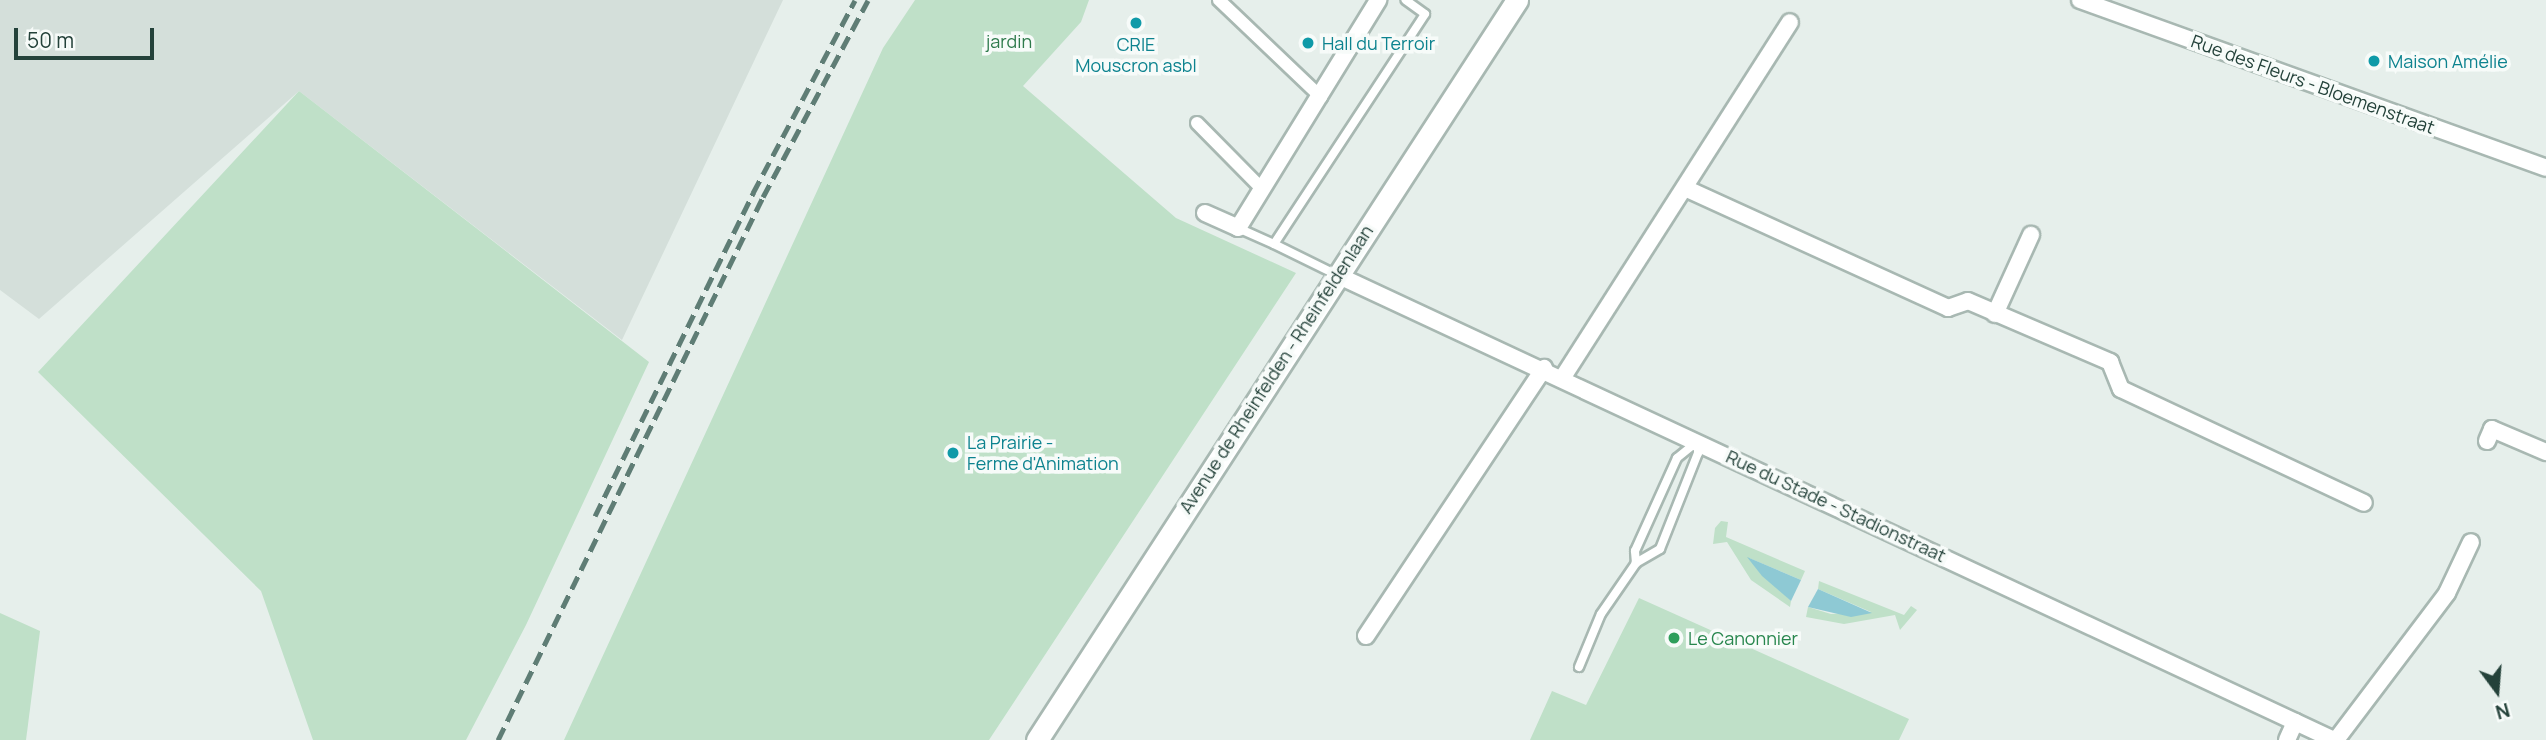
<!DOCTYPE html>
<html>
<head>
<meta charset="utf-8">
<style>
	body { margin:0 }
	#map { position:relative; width:2546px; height:740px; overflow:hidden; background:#e6efeb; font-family:Manrope,sans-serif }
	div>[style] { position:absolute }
	.built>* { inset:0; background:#d4dfda }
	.green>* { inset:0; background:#bfe0c8 }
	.water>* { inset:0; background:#8ec9d4 }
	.roads { filter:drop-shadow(2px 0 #a8b8b2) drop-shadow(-2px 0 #a8b8b2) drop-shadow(0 2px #a8b8b2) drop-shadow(0 -2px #a8b8b2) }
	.service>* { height:8px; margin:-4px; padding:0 4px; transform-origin:4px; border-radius:4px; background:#fff }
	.pedestrian>* { height:12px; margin:-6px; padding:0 6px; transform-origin:6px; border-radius:6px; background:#fff }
	.minor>* { height:16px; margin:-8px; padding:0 8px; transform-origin:8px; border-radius:8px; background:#fff }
	.secondary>* { height:21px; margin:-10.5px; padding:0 10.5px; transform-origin:10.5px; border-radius:10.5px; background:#fff }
	.rail>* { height:5px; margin-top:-2.5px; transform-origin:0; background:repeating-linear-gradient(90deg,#5f7d75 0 14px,transparent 0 21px) }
	.dots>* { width:19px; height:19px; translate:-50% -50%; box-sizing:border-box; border:4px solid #f7fbf9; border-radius:50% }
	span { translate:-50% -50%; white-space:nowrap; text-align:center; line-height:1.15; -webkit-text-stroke:7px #f7fbf9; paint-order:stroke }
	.park-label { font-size:18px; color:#2d7a4b }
	.culture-label { font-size:18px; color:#0d838f }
	.left { translate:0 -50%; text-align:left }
	.street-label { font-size:18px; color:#24423a }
	.leisure-label { font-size:18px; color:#27864d }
	.north { position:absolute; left:2462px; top:656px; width:70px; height:70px; -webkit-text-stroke:5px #f7fbf9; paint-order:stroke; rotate:164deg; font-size:19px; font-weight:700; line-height:28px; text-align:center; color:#24423a }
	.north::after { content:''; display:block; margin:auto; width:24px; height:32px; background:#24423a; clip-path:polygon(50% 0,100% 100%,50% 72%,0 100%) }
	.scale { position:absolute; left:14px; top:28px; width:140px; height:32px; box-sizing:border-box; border:4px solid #24423a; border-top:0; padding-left:9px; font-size:21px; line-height:24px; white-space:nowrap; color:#24423a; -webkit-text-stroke:5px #f7fbf9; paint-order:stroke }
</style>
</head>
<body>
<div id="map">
	<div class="built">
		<i style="clip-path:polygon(0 0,783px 0,622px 340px,299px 91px,39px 319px,0 290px)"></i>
	</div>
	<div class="green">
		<i style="clip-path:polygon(915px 0,1089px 0,1081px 22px,1023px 86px,1176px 218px,1296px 273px,989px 740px,564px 740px,883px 48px)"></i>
		<i style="clip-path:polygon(299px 91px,649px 362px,526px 625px,466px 740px,313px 740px,261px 591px,38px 372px)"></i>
		<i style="clip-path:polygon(1721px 521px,1728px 522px,1726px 537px,1805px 571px,1801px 580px,1749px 558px,1791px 601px,1790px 607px,1751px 580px,1727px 542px,1713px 544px,1715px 528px)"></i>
		<i style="clip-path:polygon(1819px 581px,1904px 615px,1911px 606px,1917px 610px,1900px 630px,1895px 615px,1844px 624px,1806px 617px,1808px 607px,1831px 614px,1871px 612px,1818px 589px)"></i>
		<i style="clip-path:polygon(1639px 598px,1909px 719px,1899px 740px,1530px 740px,1552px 691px,1586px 705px)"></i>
		<i style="clip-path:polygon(0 613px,40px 631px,26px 740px,0 740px)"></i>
	</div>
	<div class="water">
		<i style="clip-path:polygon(1747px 557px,1801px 580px,1791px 601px,1762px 576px)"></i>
		<i style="clip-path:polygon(1818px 589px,1872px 613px,1851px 617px,1808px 607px)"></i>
	</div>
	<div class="roads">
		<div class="service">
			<i style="left:1238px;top:228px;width:39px;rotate:24deg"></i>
			<i style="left:1337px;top:275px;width:70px;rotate:-153.8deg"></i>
			<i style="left:1274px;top:244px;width:275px;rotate:-56.7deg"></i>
			<i style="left:1425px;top:14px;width:24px;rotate:-144deg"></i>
			<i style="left:1698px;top:441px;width:12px;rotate:90deg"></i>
			<i style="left:1698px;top:453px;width:103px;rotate:111.6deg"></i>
			<i style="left:1660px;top:549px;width:28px;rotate:150deg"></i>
			<i style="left:1636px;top:563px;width:12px;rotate:-95deg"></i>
			<i style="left:1635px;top:551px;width:102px;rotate:-65.7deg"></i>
			<i style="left:1677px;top:458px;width:27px;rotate:-39deg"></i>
			<i style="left:1579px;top:667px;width:57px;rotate:-67.5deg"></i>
			<i style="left:1601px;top:614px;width:62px;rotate:-55.5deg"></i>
		</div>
		<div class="pedestrian">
			<i style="left:1219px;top:0;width:141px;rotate:43.6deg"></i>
			<i style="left:1197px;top:123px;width:91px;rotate:45.4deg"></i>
		</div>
		<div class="minor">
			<i style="left:2080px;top:0;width:495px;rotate:19.8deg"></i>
			<i style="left:1687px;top:189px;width:287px;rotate:24.5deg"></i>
			<i style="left:1948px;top:308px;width:21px;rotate:-19deg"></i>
			<i style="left:1968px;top:301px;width:155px;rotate:23.2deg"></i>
			<i style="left:2110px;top:362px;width:29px;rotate:68deg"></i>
			<i style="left:2121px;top:389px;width:268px;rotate:25.1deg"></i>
			<i style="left:1205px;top:213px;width:36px;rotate:24deg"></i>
			<i style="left:1238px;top:228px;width:268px;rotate:-58.4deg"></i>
			<i style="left:1337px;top:275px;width:1100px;rotate:25deg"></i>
			<i style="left:1995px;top:314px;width:87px;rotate:-65.5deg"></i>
			<i style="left:1563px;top:377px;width:421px;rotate:-57.4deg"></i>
			<i style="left:2487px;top:441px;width:13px;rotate:-67deg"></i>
			<i style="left:2492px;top:429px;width:59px;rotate:23.1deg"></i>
			<i style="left:1366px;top:636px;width:322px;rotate:-56.4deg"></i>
			<i style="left:2287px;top:740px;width:20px;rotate:-66deg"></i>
			<i style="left:2336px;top:740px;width:184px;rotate:-52.9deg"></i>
			<i style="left:2447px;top:593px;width:56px;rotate:-64.8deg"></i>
		</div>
		<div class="secondary">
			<i style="left:1037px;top:740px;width:882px;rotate:-57.03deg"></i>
		</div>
	</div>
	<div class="rail">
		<i style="left:595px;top:516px;width:360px;rotate:-63.9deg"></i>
		<i style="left:753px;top:193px;width:218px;rotate:-62.1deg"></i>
		<i style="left:498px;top:740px;width:604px;rotate:-63.99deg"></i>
		<i style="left:763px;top:197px;width:223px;rotate:-61.9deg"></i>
	</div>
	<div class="dots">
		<i style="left:1136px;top:23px;background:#0f9aa8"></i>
		<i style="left:1308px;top:43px;background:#0f9aa8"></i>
		<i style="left:2374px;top:61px;background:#0f9aa8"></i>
		<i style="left:953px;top:453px;background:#0f9aa8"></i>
		<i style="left:1674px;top:638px;background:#2e9e5b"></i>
	</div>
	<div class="park-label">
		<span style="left:1009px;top:41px">jardin</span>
	</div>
	<div class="culture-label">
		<span class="left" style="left:1322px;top:43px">Hall du Terroir</span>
		<span style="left:1136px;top:55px">CRIE<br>Mouscron asbl</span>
		<span class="left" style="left:2388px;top:61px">Maison Amélie</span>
		<span class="left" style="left:967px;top:453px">La Prairie -<br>Ferme d'Animation</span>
	</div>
	<div class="street-label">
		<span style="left:2313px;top:84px;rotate:20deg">Rue des Fleurs - Bloemenstraat</span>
		<span style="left:1276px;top:369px;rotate:-57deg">Avenue de Rheinfelden - Rheinfeldenlaan</span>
		<span style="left:1836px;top:506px;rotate:25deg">Rue du Stade - Stadionstraat</span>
	</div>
	<div class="leisure-label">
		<span class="left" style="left:1688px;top:638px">Le Canonnier</span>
	</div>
	<div class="north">N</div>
	<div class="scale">50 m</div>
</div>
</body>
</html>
